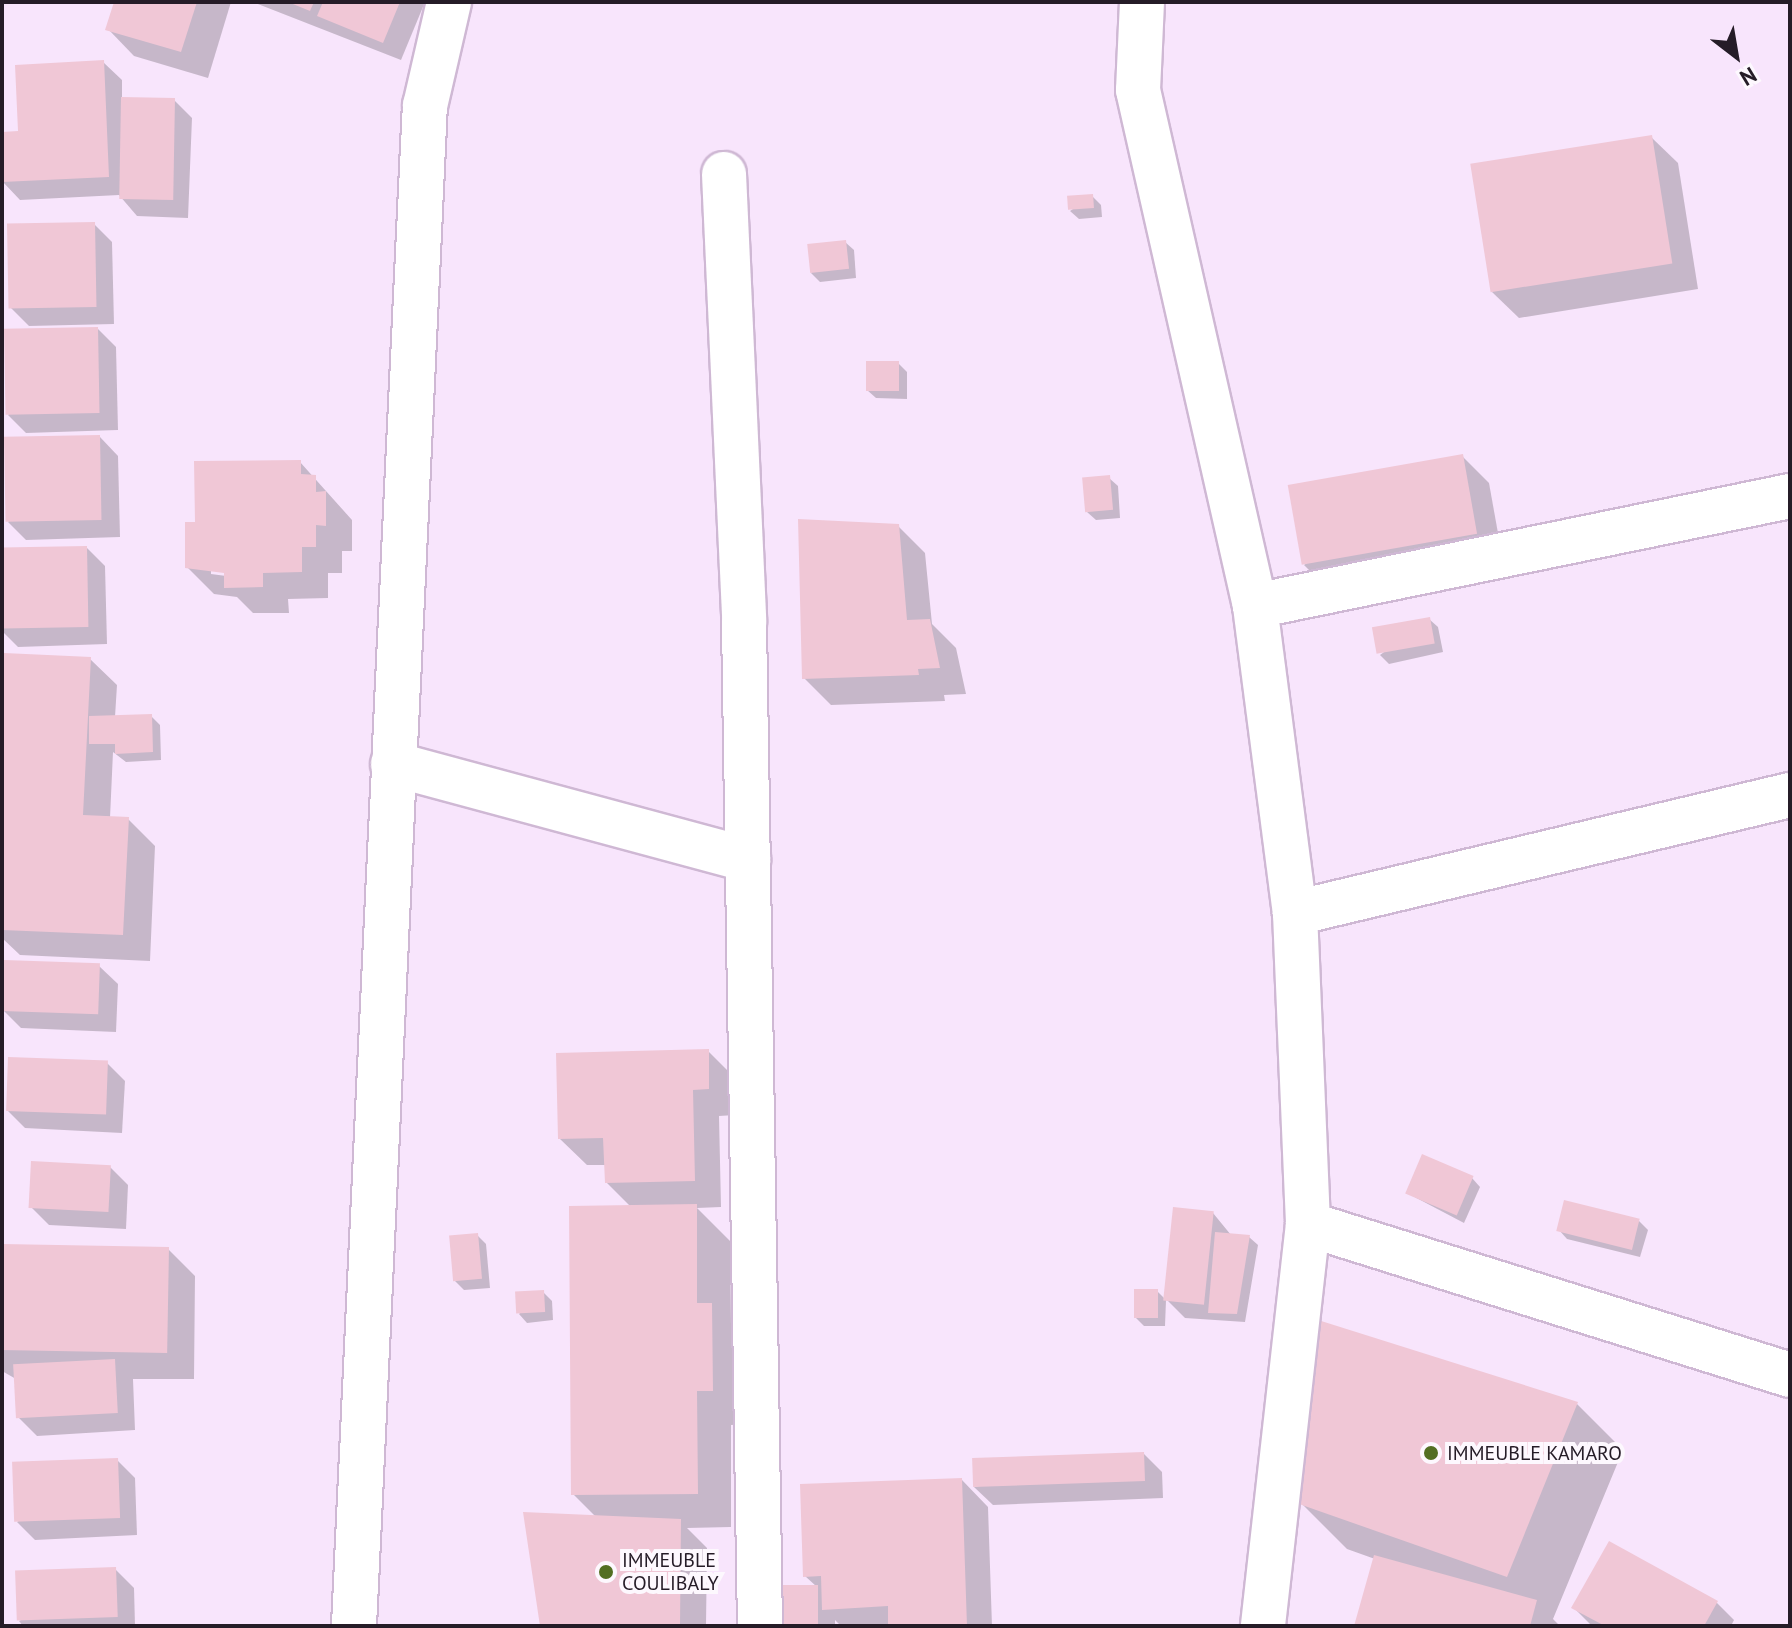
<!DOCTYPE html>
<html>
<head>
<meta charset="utf-8">
<style>
	body { margin:0 }
	#map { position:relative; width:1792px; height:1628px; overflow:hidden; background:#f8e5fc; font-family:"PT Sans",sans-serif }
	div>[style] { position:absolute }
	.shadow>* { inset:0; background:#0003 }
	.building>* { inset:0; background:#f0c7d6; transform-origin:0 0 }
	.roads { filter:drop-shadow(2px 0 #cfb8d4) drop-shadow(-2px 0 #cfb8d4) drop-shadow(0 2px #cfb8d4) drop-shadow(0 -2px #cfb8d4) }
	.minor>* { height:44px; margin:-22px; padding:0 22px; transform-origin:22px; border-radius:22px; background:#fff }
	.dots>* { width:22px; height:22px; translate:-50% -50%; box-sizing:border-box; border:4px solid #fdf8fe; border-radius:50% }
	span { translate:-50% -50%; white-space:nowrap; text-align:center; line-height:1.15; -webkit-text-stroke:8px #fdf8fe; paint-order:stroke }
	.poi-label { font-size:20px; color:#251c27 }
	.left { translate:0 -50%; text-align:left }
	.frame { position:absolute; inset:0; border:4px solid #251c27; pointer-events:none }
	.north { position:absolute; left:1696px; top:16px; width:80px; height:80px; -webkit-text-stroke:6px #fdf8fe; paint-order:stroke; rotate:149deg; font-size:22px; font-weight:700; line-height:32px; text-align:center; color:#251c27 }
	.north::after { content:''; display:block; margin:auto; width:28px; height:36px; background:#251c27; clip-path:polygon(50% 0,100% 100%,50% 72%,0 100%) }
</style>
</head>
<body>
<div id="map">
	<div class="shadow">
		<i style="clip-path:polygon(116px 2px,231px 2px,208px 78px,134px 56px,108px 29px)"></i>
		<i style="clip-path:polygon(253px 2px,425px 2px,401px 60px)"></i>
		<i style="clip-path:polygon(103px 62px,122px 80px,122px 99px,174px 100px,192px 118px,188px 218px,137px 216px,119px 195px,20px 200px,2px 181px,2px 134px,20px 133px)"></i>
		<i style="clip-path:polygon(1651px 137px,1678px 163px,1698px 289px,1519px 318px,1492px 292px)"></i>
		<i style="clip-path:polygon(1092px 196px,1101px 205px,1102px 217px,1079px 219px,1070px 211px)"></i>
		<i style="clip-path:polygon(94px 224px,112px 242px,114px 324px,29px 326px,11px 308px)"></i>
		<i style="clip-path:polygon(845px 242px,854px 250px,856px 278px,820px 282px,811px 273px)"></i>
		<i style="clip-path:polygon(98px 329px,116px 347px,118px 430px,26px 433px,8px 415px)"></i>
		<i style="clip-path:polygon(898px 363px,907px 372px,907px 399px,876px 398px,867px 390px)"></i>
		<i style="clip-path:polygon(100px 437px,118px 456px,120px 537px,26px 540px,8px 522px)"></i>
		<i style="clip-path:polygon(1462px 456px,1489px 483px,1503px 561px,1331px 592px,1304px 565px)"></i>
		<i style="clip-path:polygon(evenodd,300px 462px,352px 520px,352px 551px,342px 551px,342px 573px,328px 573px,328px 598px,288px 599px,289px 613px,253px 613px,237px 597px,214px 594px,187px 567px,197px 524px,300px 462px,211px 570px,234px 573px,234px 577px,211px 574px,211px 570px)"></i>
		<i style="clip-path:polygon(1109px 478px,1118px 486px,1120px 518px,1096px 520px,1087px 512px)"></i>
		<i style="clip-path:polygon(898px 526px,925px 553px,932px 624px,956px 648px,966px 694px,944px 695px,945px 701px,831px 705px,804px 678px)"></i>
		<i style="clip-path:polygon(87px 548px,105px 566px,107px 644px,18px 647px,2px 631px,2px 550px)"></i>
		<i style="clip-path:polygon(1429px 619px,1438px 627px,1443px 652px,1389px 664px,1380px 655px)"></i>
		<i style="clip-path:polygon(6px 655px,90px 659px,117px 685px,115px 717px,151px 716px,160px 725px,161px 760px,126px 762px,113px 752px,110px 818px,128px 819px,155px 846px,150px 961px,20px 955px,2px 938px)"></i>
		<i style="clip-path:polygon(99px 966px,118px 984px,116px 1032px,21px 1028px,3px 1010px)"></i>
		<i style="clip-path:polygon(708px 1051px,735px 1078px,735px 1115px,719px 1116px,721px 1207px,697px 1208px,730px 1241px,731px 1324px,746px 1339px,747px 1424px,731px 1425px,731px 1527px,687px 1528px,707px 1548px,706px 1626px,542px 1626px,596px 1517px,573px 1494px,631px 1207px,607px 1183px,606px 1165px,587px 1165px,560px 1139px)"></i>
		<i style="clip-path:polygon(107px 1063px,125px 1081px,122px 1133px,25px 1128px,7px 1110px)"></i>
		<i style="clip-path:polygon(110px 1167px,128px 1185px,126px 1229px,49px 1225px,31px 1207px)"></i>
		<i style="clip-path:polygon(1472px 1178px,1480px 1187px,1464px 1223px,1407px 1193px)"></i>
		<i style="clip-path:polygon(1213px 1213px,1231px 1235px,1249px 1237px,1258px 1245px,1245px 1322px,1185px 1318px,1167px 1300px)"></i>
		<i style="clip-path:polygon(1639px 1221px,1648px 1230px,1640px 1257px,1567px 1239px,1559px 1230px)"></i>
		<i style="clip-path:polygon(477px 1235px,486px 1244px,490px 1288px,464px 1290px,455px 1281px)"></i>
		<i style="clip-path:polygon(168px 1249px,195px 1276px,194px 1379px,133px 1379px,135px 1430px,37px 1436px,19px 1418px,16px 1379px,2px 1371px,2px 1250px)"></i>
		<i style="clip-path:polygon(1157px 1291px,1166px 1300px,1165px 1326px,1144px 1326px,1135px 1317px)"></i>
		<i style="clip-path:polygon(543px 1292px,552px 1301px,553px 1320px,527px 1323px,519px 1314px)"></i>
		<i style="clip-path:polygon(1577px 1404px,1623px 1450px,1553px 1619px,1560px 1626px,1356px 1626px,1375px 1559px,1347px 1549px,1301px 1503px)"></i>
		<i style="clip-path:polygon(1144px 1454px,1162px 1472px,1163px 1498px,993px 1505px,974px 1487px)"></i>
		<i style="clip-path:polygon(117px 1460px,135px 1478px,137px 1535px,35px 1540px,17px 1522px)"></i>
		<i style="clip-path:polygon(962px 1480px,988px 1507px,992px 1626px,841px 1626px,835px 1620px,835px 1626px,774px 1626px,817px 1587px,805px 1576px)"></i>
		<i style="clip-path:polygon(116px 1570px,134px 1588px,135px 1626px,23px 1626px,19px 1621px)"></i>
		<i style="clip-path:polygon(1716px 1602px,1734px 1620px,1731px 1626px,1592px 1626px,1574px 1608px)"></i>
	</div>
	<div class="building">
		<i style="clip-path:polygon(114px 2px,197px 2px,181px 52px,105px 30px)"></i>
		<i style="clip-path:polygon(288px 2px,314px 2px,310px 11px)"></i>
		<i style="clip-path:polygon(323px 2px,400px 2px,383px 43px,317px 16px)"></i>
		<i style="clip-path:polygon(104px 60px,109px 177px,2px 182px,2px 132px,18px 131px,15px 65px)"></i>
		<i style="left:121px;top:97px;width:54px;height:102px;rotate:1deg"></i>
		<i style="left:1652px;top:135px;width:130px;height:184px;rotate:81deg"></i>
		<i style="left:1093px;top:194px;width:14px;height:26px;rotate:86deg"></i>
		<i style="left:95px;top:222px;width:85px;height:88px;rotate:89deg"></i>
		<i style="left:846px;top:240px;width:29px;height:39px;rotate:84deg"></i>
		<i style="left:98px;top:327px;width:86px;height:94px;rotate:89deg"></i>
		<i style="left:899px;top:361px;width:30px;height:33px;rotate:90deg"></i>
		<i style="left:100px;top:435px;width:85px;height:96px;rotate:89deg"></i>
		<i style="left:1463px;top:454px;width:81px;height:178px;rotate:80deg"></i>
		<i style="clip-path:polygon(301px 460px,301px 474px,316px 475px,316px 492px,326px 491px,326px 526px,316px 525px,316px 547px,302px 547px,302px 572px,263px 573px,263px 587px,224px 588px,224px 573px,185px 568px,185px 522px,195px 522px,194px 461px)"></i>
		<i style="left:1110px;top:475px;width:35px;height:28px;rotate:85deg"></i>
		<i style="clip-path:polygon(798px 519px,899px 524px,907px 620px,930px 619px,940px 668px,918px 669px,919px 675px,802px 679px)"></i>
		<i style="left:87px;top:546px;width:81px;height:85px;rotate:89deg"></i>
		<i style="left:1430px;top:617px;width:27px;height:59px;rotate:80deg"></i>
		<i style="clip-path:polygon(4px 653px,91px 657px,83px 815px,129px 817px,123px 935px,2px 930px)"></i>
		<i style="clip-path:polygon(152px 714px,153px 752px,115px 754px,115px 744px,89px 744px,89px 716px)"></i>
		<i style="left:4px;top:960px;width:96px;height:51px;rotate:2deg"></i>
		<i style="clip-path:polygon(709px 1049px,709px 1089px,693px 1090px,695px 1181px,605px 1183px,603px 1138px,558px 1139px,556px 1053px)"></i>
		<i style="left:8px;top:1057px;width:100px;height:54px;rotate:2deg"></i>
		<i style="left:1422px;top:1154px;width:56px;height:43px;rotate:23deg"></i>
		<i style="left:31px;top:1161px;width:80px;height:47px;rotate:3deg"></i>
		<i style="left:1564px;top:1200px;width:78px;height:32px;rotate:14deg"></i>
		<i style="clip-path:polygon(697px 1204px,697px 1303px,712px 1303px,713px 1391px,697px 1391px,698px 1494px,571px 1495px,569px 1206px)"></i>
		<i style="left:1173px;top:1207px;width:41px;height:94px;rotate:6deg"></i>
		<i style="clip-path:polygon(1215px 1232px,1250px 1235px,1237px 1314px,1208px 1313px)"></i>
		<i style="left:478px;top:1233px;width:46px;height:29px;rotate:85deg"></i>
		<i style="left:169px;top:1247px;width:106px;height:167px;rotate:91deg"></i>
		<i style="left:1134px;top:1289px;width:24px;height:29px"></i>
		<i style="left:544px;top:1290px;width:22px;height:29px;rotate:87deg"></i>
		<i style="clip-path:polygon(1318px 1320px,1578px 1402px,1507px 1577px,1299px 1504px)"></i>
		<i style="left:115px;top:1359px;width:54px;height:102px;rotate:87deg"></i>
		<i style="left:1144px;top:1452px;width:29px;height:172px;rotate:88deg"></i>
		<i style="left:118px;top:1458px;width:60px;height:106px;rotate:88deg"></i>
		<i style="clip-path:polygon(962px 1478px,967px 1626px,888px 1626px,888px 1606px,822px 1610px,821px 1576px,803px 1577px,800px 1484px)"></i>
		<i style="clip-path:polygon(523px 1512px,681px 1519px,680px 1626px,540px 1626px)"></i>
		<i style="clip-path:polygon(1609px 1541px,1718px 1601px,1704px 1626px,1605px 1626px,1571px 1608px)"></i>
		<i style="clip-path:polygon(1374px 1555px,1537px 1600px,1530px 1626px,1354px 1626px)"></i>
		<i style="left:116px;top:1567px;width:50px;height:101px;rotate:88deg"></i>
		<i style="left:772px;top:1585px;width:46px;height:41px"></i>
	</div>
	<div class="roads">
		<div class="minor">
			<i style="left:1142px;top:2px;width:88px;rotate:92.6deg"></i>
			<i style="left:1138px;top:90px;width:529px;rotate:77.22deg"></i>
			<i style="left:1255px;top:606px;width:310px;rotate:82.6deg"></i>
			<i style="left:1295px;top:913px;width:311px;rotate:87.6deg"></i>
			<i style="left:1308px;top:1224px;width:405px;rotate:96.4deg"></i>
			<i style="left:724px;top:174px;width:447px;rotate:87.4deg"></i>
			<i style="left:744px;top:621px;width:1005px;rotate:89.09deg"></i>
			<i style="left:1255px;top:606px;width:546px;rotate:-11.62deg"></i>
			<i style="left:393px;top:764px;width:368px;rotate:15.1deg"></i>
			<i style="left:1295px;top:913px;width:509px;rotate:-13.41deg"></i>
			<i style="left:1308px;top:1224px;width:505px;rotate:17.39deg"></i>
			<i style="left:354px;top:1626px;width:1522px;rotate:-87.33deg"></i>
			<i style="left:425px;top:106px;width:107px;rotate:-77deg"></i>
		</div>
	</div>
	<div class="dots">
		<i style="left:1431px;top:1453px;background:#536e22"></i>
		<i style="left:606px;top:1572px;background:#536e22"></i>
	</div>
	<div class="poi-label">
		<span class="left" style="left:1447px;top:1453px">IMMEUBLE KAMARO</span>
		<span class="left" style="left:622px;top:1572px">IMMEUBLE<br>COULIBALY</span>
	</div>
	<div class="frame"></div>
	<div class="north">N</div>
</div>
</body>
</html>
